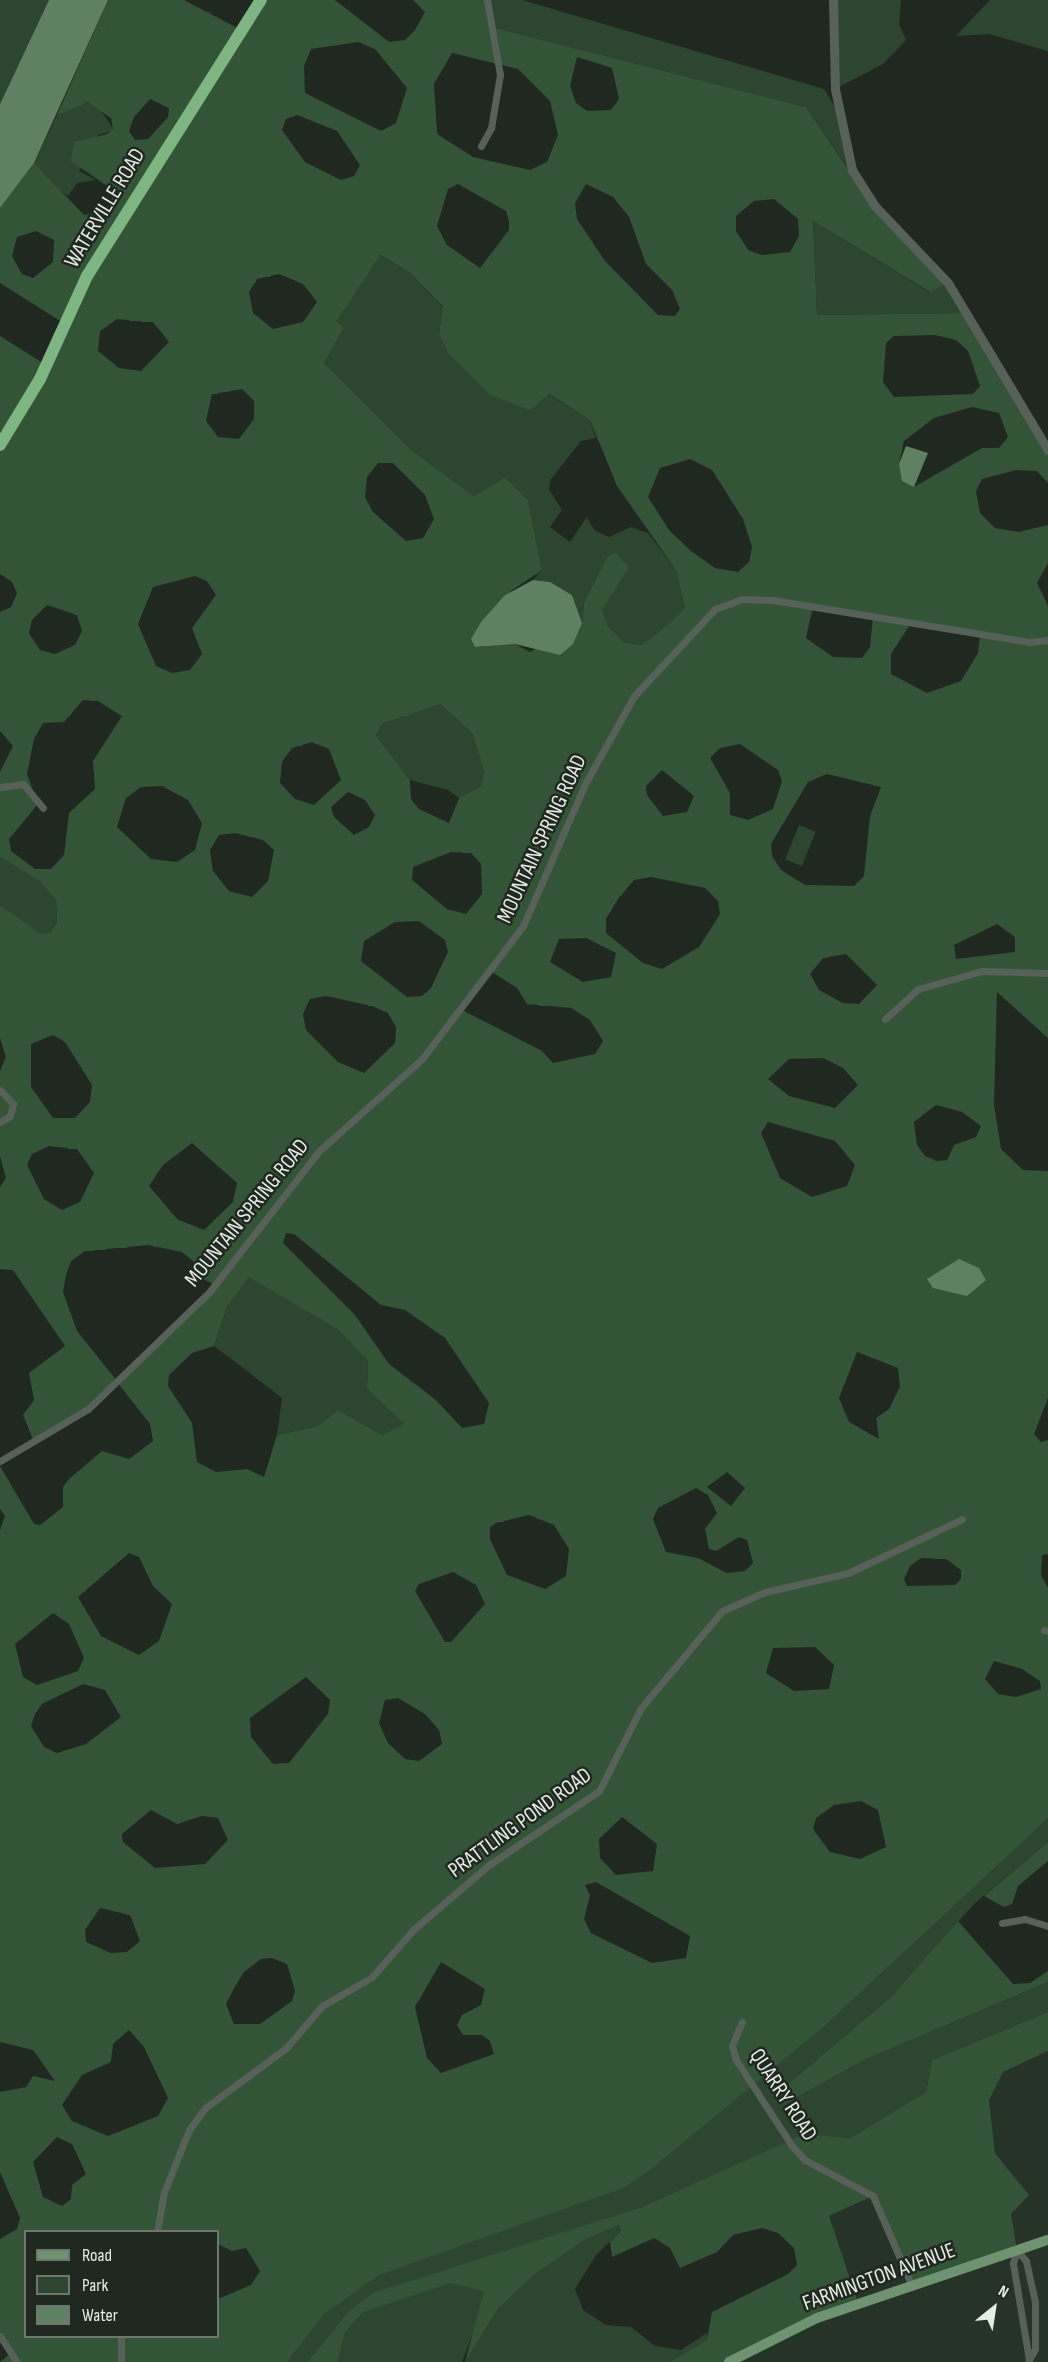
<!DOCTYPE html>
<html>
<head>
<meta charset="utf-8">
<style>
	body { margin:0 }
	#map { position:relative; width:1048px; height:2362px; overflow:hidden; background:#1f291f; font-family:"Sofia Sans Condensed",sans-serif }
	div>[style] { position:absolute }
	.built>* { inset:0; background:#253426 }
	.green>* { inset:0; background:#2d462f; transform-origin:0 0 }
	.forest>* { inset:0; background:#335436 }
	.water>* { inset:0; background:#5f8161 }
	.street>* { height:7px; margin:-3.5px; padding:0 3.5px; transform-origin:3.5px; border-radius:3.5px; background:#566157 }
	.secondary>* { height:9px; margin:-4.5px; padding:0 4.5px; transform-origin:4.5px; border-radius:4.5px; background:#566157 }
	.primary>* { height:10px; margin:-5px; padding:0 5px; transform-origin:5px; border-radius:5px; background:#6f9371 }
	.highway>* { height:12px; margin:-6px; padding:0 6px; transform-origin:6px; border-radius:6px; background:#7fb582 }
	span { translate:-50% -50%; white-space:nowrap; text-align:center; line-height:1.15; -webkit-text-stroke:5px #1f291f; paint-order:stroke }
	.street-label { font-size:22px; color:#e5ece5 }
	.legend { position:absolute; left:24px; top:2230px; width:195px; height:108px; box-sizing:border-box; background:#1f291f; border:2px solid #6e776e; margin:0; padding:8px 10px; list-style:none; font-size:18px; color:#e5ece5 }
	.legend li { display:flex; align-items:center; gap:12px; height:30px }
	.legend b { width:30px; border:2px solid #6e776e }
	.north { position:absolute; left:964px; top:2278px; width:60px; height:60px; -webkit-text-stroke:4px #1f291f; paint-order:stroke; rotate:30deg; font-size:16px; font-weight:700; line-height:24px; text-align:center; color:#e5ece5 }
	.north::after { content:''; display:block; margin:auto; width:21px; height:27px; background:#e5ece5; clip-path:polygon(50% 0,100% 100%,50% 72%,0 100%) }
</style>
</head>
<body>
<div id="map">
	<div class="built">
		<i style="clip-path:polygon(1048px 2051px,1048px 2362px,729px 2362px,749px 2351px,829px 2216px,873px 2196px,1016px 2250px,1011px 2214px,1029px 2195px,995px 2153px,989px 2100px,1003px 2072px)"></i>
	</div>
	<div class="green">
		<i style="clip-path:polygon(0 0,49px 0,0 104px)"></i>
		<i style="clip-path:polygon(487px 0,522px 0,824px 89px,838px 112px,858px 182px,806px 107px,495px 28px)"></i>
		<i style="clip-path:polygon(833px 0,901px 0,899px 24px,906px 40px,883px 64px,835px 89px)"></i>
		<i style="clip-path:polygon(990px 0,1048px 0,1048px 51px,989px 34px,956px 36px)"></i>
		<i style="clip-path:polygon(76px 103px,96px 103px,114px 130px,98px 135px,79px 171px,96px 180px,77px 183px,68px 196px,44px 179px,34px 163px,57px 115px)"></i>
		<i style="clip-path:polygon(813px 221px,929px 292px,948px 283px,967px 313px,817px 315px)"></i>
		<i style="clip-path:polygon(379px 255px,409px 272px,443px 308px,439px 334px,534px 404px,548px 394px,590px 420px,596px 438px,581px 441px,551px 479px,549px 489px,562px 510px,550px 527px,570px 542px,587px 517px,594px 530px,609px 537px,631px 527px,648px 533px,676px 570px,685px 608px,658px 633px,641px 645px,623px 642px,608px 626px,602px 610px,584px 602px,582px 623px,572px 595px,550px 582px,533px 580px,542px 570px,528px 500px,505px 477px,474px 496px,410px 449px,324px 363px,344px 328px,337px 321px)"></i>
		<i style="clip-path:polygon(440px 704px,472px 733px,484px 771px,481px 786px,459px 798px,448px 790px,410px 780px,376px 735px,382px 724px)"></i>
		<i style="left:799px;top:825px;width:18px;height:37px;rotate:22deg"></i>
		<i style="clip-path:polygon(0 857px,40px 880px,56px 900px,57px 923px,50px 933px,41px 935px,0 905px)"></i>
		<i style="clip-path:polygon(249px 1276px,337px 1329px,368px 1361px,367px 1389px,405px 1425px,382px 1435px,338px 1410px,318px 1426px,277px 1435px,282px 1398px,214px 1346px,227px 1307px)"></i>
		<i style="clip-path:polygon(1048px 1818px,1048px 1842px,975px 1903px,891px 1997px,789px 2083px,782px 2089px,783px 2105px,866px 2059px,1048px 1982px,1048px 2012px,932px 2060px,926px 2092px,850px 2138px,804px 2135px,642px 2207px,489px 2257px,480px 2314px,462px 2362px,127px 2362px,218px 2336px,501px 2228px,964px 1893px)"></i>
		<i style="clip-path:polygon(619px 2225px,621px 2231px,596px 2255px,575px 2289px,583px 2310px,606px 2325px,631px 2327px,655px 2346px,681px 2350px,707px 2333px,707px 2340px,670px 2362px,465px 2362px,498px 2309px,535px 2274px,586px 2239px)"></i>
	</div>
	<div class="forest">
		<i style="clip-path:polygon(evenodd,108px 0,184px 0,241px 30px,261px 0,335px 0,389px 42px,405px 40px,415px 30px,425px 12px,413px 0,487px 0,495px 28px,806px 107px,866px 195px,948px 283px,930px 292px,813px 221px,817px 315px,967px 313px,1048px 450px,1048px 483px,1037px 471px,1016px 470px,982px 479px,976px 491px,980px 513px,995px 528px,1018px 532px,1048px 525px,1048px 563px,1037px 583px,1048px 606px,1048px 1038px,997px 992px,994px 1105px,1001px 1149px,1023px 1170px,1048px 1171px,1048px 1398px,1034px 1434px,1041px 1442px,1048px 1440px,1048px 1554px,1042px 1555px,1041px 1575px,1048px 1588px,1048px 1818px,822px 2028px,650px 2170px,623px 2188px,379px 2275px,324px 2314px,287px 2362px,0 2362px,11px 2353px,0 2336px,0 2239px,17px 2229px,20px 2218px,0 2172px,0 2092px,26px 2087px,33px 2076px,55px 2081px,33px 2050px,0 2042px,0 1530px,5px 1516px,0 1509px,0 1466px,34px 1524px,40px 1525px,63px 1507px,63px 1487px,69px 1479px,102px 1451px,129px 1459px,153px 1441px,150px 1424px,117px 1382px,88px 1409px,35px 1444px,23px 1415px,34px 1400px,29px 1373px,65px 1346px,13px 1270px,0 1269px,0 1187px,6px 1178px,0 1156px,0 1071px,6px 1057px,0 1038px,0 905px,41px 934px,50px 933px,57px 923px,56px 900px,40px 881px,0 857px,0 772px,13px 746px,0 731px,0 612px,11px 607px,17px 593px,12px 582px,0 574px,0 336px,46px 365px,65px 324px,0 283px,0 208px,34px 163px,84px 215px,103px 212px,110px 204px,113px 194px,106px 185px,71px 161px,74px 142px,107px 134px,113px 129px,111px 118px,88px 102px,57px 115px,108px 0,358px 42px,375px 49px,407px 88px,396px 123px,381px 131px,305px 93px,304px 66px,311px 49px,358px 42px,108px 0,452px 53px,518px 69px,550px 101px,558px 135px,547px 162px,530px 170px,473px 157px,437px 134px,434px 84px,452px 53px,108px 0,577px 57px,612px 68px,619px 99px,611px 110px,587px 111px,576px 103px,570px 86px,577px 57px,108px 0,150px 99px,169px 108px,168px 117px,148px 139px,135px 140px,129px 131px,134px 117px,150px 99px,108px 0,297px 115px,337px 131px,360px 165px,354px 176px,341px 180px,305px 162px,282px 130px,286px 119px,297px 115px,108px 0,458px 184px,506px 211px,509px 221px,509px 230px,480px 268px,447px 245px,437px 226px,448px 189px,458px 184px,108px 0,586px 184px,613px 197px,629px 217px,646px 264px,672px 290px,680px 309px,675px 316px,658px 315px,605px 261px,577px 219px,575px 203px,586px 184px,108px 0,774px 199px,798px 219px,799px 236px,790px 252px,761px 255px,748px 250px,736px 231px,736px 216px,754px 201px,774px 199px,108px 0,36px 231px,54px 240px,53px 262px,33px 278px,22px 274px,12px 256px,17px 237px,36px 231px,108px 0,380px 255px,409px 272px,443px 307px,439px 334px,449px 354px,490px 395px,530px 410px,549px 394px,590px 420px,617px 486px,676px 570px,685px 608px,658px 633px,641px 645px,623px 642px,608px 626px,602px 610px,629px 567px,616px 553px,608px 556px,584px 603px,582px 623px,530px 652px,515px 644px,475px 647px,505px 595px,542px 570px,528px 500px,505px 477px,474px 496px,410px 449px,324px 363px,344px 328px,337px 321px,380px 255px,108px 0,279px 274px,303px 284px,317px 302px,303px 322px,273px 329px,253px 313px,249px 292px,257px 279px,279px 274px,108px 0,117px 319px,153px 322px,169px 342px,141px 371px,119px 368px,98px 351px,100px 331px,117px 319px,108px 0,935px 335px,956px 340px,968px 351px,980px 386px,973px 394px,894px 397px,883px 382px,886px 343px,894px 336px,935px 335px,108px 0,242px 389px,254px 401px,254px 419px,239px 439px,218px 437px,206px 421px,212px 394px,242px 389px,108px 0,972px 407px,999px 413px,1008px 437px,999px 448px,982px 448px,914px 487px,899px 464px,904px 441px,934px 418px,972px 407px,108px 0,690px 459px,712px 470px,743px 519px,752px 547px,749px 562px,738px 572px,715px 568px,691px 551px,669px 530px,648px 497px,660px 468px,690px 459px,108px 0,378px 463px,393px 463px,425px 495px,434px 519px,423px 538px,406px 541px,373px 512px,365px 497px,367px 477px,378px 463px,108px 0,195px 576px,207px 581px,216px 595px,192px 628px,202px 654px,190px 670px,172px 673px,156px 666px,138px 624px,153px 587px,195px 576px,108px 0,47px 605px,77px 615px,82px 631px,75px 645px,55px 654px,40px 650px,29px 633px,32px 620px,47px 605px,108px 0,813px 606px,873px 616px,870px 647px,862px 658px,833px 657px,806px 638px,813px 606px,108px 0,911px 623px,980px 635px,978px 653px,961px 681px,927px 693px,891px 674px,891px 654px,911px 623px,108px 0,83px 700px,98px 701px,122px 716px,93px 761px,95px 789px,69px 813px,64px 855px,51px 869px,35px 869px,11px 851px,9px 839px,38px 804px,27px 774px,34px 739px,43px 723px,64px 722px,83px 700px,108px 0,440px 704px,472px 733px,484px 771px,481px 786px,459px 798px,449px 823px,419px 809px,411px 799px,410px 780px,376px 735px,382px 724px,440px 704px,108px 0,312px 742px,329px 749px,341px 780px,314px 805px,295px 799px,280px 783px,282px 762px,292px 748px,312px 742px,108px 0,740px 744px,778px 770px,782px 781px,773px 809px,748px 820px,730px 815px,730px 793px,710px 758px,720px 748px,740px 744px,108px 0,662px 770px,694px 796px,687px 812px,663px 816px,647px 795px,646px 786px,662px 770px,108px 0,827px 774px,881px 787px,870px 816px,864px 876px,854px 886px,805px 885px,781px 870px,772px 856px,771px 844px,808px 782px,827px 774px,108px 0,162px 786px,188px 800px,202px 823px,195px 850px,177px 862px,151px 859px,117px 827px,126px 798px,141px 787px,162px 786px,108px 0,348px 792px,365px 800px,375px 815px,369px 827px,354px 835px,334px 817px,331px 807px,348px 792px,108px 0,235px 833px,263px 840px,274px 850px,268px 881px,252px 897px,229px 891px,213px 871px,210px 850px,219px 835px,235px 833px,108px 0,451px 852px,471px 853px,481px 864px,482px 894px,466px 914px,447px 909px,412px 880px,413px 867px,451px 852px,108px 0,651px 877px,705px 888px,718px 901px,720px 914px,699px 947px,662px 969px,643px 963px,606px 933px,606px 919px,618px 899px,634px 880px,651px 877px,108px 0,419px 921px,445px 940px,448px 952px,431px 988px,422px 996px,407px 997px,361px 961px,364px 941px,395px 922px,419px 921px,108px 0,997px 924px,1015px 937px,1015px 952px,956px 959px,954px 945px,997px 924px,108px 0,586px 938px,616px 953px,611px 977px,583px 982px,550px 962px,559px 939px,586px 938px,108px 0,846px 954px,877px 985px,859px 1004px,843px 1003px,819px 990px,810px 974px,823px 958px,846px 954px,108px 0,492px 972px,517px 988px,527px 1004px,571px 1008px,590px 1020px,603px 1041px,595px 1054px,553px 1063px,542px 1051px,462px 1010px,492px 972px,108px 0,326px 996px,372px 1006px,388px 1013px,396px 1027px,395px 1043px,364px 1073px,338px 1062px,306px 1030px,303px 1014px,310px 999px,326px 996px,108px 0,53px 1035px,65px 1042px,92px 1085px,90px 1102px,75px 1118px,53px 1118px,31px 1087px,31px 1044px,53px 1035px,108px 0,823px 1058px,843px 1068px,858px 1085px,835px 1108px,789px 1096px,768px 1079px,789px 1059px,823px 1058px,108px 0,936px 1105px,962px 1112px,981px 1126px,976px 1137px,954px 1145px,947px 1160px,937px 1161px,925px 1156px,917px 1145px,914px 1122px,936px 1105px,108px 0,768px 1122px,835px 1141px,855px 1165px,847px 1186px,812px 1197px,780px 1178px,761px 1133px,768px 1122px,108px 0,192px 1143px,237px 1183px,233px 1202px,204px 1230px,177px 1219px,149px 1186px,163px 1165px,192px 1143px,108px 0,49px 1146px,77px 1149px,94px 1173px,80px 1202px,62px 1210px,44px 1199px,27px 1165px,32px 1154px,49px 1146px,108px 0,286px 1233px,294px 1234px,381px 1305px,405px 1310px,445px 1338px,489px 1403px,484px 1424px,462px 1428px,436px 1400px,389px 1364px,355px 1315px,283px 1243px,286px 1233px,108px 0,148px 1245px,182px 1252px,193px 1261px,195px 1275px,215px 1285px,117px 1381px,77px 1331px,63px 1292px,66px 1275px,71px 1261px,85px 1251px,148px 1245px,108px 0,249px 1277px,337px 1329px,368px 1361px,367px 1389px,404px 1424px,382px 1435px,338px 1410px,318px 1426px,277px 1435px,264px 1477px,247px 1469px,216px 1472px,197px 1462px,192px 1423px,168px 1386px,169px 1375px,192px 1353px,214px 1346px,227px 1307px,249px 1277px,108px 0,857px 1352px,898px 1368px,900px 1387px,889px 1409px,876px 1418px,879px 1439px,849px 1422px,839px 1398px,857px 1352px,108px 0,727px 1472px,745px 1488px,731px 1506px,707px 1487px,727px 1472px,108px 0,696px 1488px,708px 1495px,717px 1513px,705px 1529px,709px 1549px,716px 1551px,739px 1537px,747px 1540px,753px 1563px,745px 1571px,727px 1573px,698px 1558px,666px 1552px,653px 1519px,658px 1508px,696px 1488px,108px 0,529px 1515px,554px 1525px,569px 1549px,566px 1576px,545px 1589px,507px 1575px,490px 1539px,490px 1527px,496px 1523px,529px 1515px,108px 0,129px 1553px,139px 1557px,153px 1586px,172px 1604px,159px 1641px,139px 1655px,101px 1636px,78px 1597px,129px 1553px,108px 0,921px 1558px,946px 1559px,961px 1570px,961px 1579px,955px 1585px,907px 1586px,904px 1579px,910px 1566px,921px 1558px,108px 0,453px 1572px,476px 1585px,485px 1604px,451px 1642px,445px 1642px,415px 1591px,419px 1584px,453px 1572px,108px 0,53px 1613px,69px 1624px,84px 1658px,78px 1671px,37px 1685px,23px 1677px,15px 1644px,53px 1613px,108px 0,815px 1647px,834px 1665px,829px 1689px,794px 1691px,766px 1673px,773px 1648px,815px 1647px,108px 0,994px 1661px,1022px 1669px,1040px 1681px,1041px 1689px,1016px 1697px,998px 1694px,985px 1679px,994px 1661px,108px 0,306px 1677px,330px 1700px,328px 1714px,289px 1763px,273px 1764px,251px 1737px,250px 1718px,306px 1677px,108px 0,83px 1684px,105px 1690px,121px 1717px,86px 1744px,57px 1753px,44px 1747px,31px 1726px,35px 1714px,42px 1704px,83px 1684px,108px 0,398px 1698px,425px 1714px,439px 1730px,442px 1744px,419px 1761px,405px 1759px,388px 1743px,379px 1723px,385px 1700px,398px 1698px,108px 0,861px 1801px,878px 1810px,886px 1847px,860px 1859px,830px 1852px,813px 1829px,816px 1818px,834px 1805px,861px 1801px,108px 0,151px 1810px,177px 1824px,202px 1816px,218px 1818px,228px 1840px,205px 1864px,155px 1868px,123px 1842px,122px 1834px,151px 1810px,108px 0,622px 1817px,657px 1844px,653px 1871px,616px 1875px,600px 1858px,599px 1839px,622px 1817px,108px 0,596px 1882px,690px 1936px,686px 1958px,652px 1963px,591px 1933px,584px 1919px,590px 1895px,585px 1885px,596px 1882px,108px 0,100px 1908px,130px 1915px,140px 1941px,127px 1952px,111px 1953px,86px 1942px,85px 1930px,100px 1908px,108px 0,272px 1958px,287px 1964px,295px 1991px,292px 2001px,260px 2024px,234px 2024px,226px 2004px,233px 1990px,244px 1972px,261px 1959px,272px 1958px,108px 0,441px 1962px,485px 1989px,481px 2005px,462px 2015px,457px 2025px,463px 2035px,482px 2035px,490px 2041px,494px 2054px,441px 2073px,427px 2058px,415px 2007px,441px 1962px,108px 0,129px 2030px,144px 2047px,168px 2098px,158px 2116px,108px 2136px,72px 2121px,62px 2105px,82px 2075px,111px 2062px,113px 2044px,129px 2030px,108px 0,57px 2137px,72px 2144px,86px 2174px,72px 2185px,71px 2199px,62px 2206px,43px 2197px,33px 2162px,57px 2137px,108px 0,194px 2231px,218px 2232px,218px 2244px,232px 2251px,246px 2248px,260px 2271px,251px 2285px,218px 2299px,218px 2336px,26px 2336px,26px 2232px,194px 2231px)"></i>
		<i style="clip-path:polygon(1048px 1842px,1048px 1861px,1018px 1886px,1012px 1904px,1004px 1907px,984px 1896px)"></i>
		<i style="clip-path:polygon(958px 1921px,1013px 1984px,1030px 1983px,1048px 1971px,1048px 1982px,866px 2059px,783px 2105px,782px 2089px,891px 1997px)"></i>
		<i style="clip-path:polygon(1048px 2012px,1048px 2051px,1003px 2072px,989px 2100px,995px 2153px,1029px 2195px,1011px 2214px,1017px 2250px,911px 2284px,873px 2196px,829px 2216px,858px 2303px,729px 2362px,670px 2362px,707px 2340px,712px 2312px,788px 2274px,797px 2265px,794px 2248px,778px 2233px,762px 2228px,733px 2235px,717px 2252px,680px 2268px,670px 2248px,654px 2238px,612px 2257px,610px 2242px,621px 2231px,619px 2225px,586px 2239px,535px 2274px,498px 2309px,465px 2362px,484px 2291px,450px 2283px,363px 2312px,345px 2332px,337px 2362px,308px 2362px,349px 2311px,373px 2293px,642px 2207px,804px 2134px,850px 2138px,926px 2092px,932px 2060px)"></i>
	</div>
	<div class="water">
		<i style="clip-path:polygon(49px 0,108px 0,34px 163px,0 208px,0 104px)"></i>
		<i style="clip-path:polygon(906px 446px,928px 453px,914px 487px,902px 481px,899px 464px)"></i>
		<i style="clip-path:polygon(533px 580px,550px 582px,572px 595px,582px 623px,573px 644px,560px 655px,515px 644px,475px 647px,471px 639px,481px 622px,505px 595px)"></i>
		<i style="clip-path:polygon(959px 1259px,979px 1268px,986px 1280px,967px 1296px,933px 1288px,927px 1279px)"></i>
	</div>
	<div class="street">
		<i style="left:481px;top:146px;width:21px;rotate:-61deg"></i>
		<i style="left:491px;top:128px;width:54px;rotate:-80.4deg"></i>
		<i style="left:500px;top:75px;width:76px;rotate:-99.8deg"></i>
		<i style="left:0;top:787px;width:23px;rotate:-7deg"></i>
		<i style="left:23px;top:784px;width:31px;rotate:50deg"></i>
		<i style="left:885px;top:1019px;width:45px;rotate:-42.3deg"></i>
		<i style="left:918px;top:989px;width:66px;rotate:-15.7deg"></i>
		<i style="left:982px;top:971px;width:66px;rotate:1.7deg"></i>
		<i style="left:0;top:1090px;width:19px;rotate:47deg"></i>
		<i style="left:13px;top:1104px;width:12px;rotate:104deg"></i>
		<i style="left:10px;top:1116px;width:12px;rotate:149deg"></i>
		<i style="left:0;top:1461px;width:102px;rotate:-30.6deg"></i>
		<i style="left:88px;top:1409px;width:170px;rotate:-44deg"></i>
		<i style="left:210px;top:1291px;width:177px;rotate:-52.1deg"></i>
		<i style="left:319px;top:1151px;width:138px;rotate:-41.8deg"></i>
		<i style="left:422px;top:1059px;width:167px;rotate:-52.8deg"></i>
		<i style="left:523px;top:926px;width:157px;rotate:-66.4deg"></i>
		<i style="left:586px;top:782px;width:98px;rotate:-60.8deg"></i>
		<i style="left:634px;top:696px;width:119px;rotate:-47deg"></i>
		<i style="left:715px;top:609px;width:29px;rotate:-20deg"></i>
		<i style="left:742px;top:599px;width:31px;rotate:2deg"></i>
		<i style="left:773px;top:600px;width:259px;rotate:9.3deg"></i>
		<i style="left:1029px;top:642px;width:19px;rotate:-6deg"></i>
		<i style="left:1044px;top:1630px;width:4px;rotate:14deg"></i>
		<i style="left:1002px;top:1923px;width:23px;rotate:-10deg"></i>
		<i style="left:1025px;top:1919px;width:24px;rotate:17deg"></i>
		<i style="left:742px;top:2022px;width:26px;rotate:113deg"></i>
		<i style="left:732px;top:2046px;width:15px;rotate:74deg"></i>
		<i style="left:736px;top:2060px;width:103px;rotate:56.9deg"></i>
		<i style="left:792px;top:2146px;width:19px;rotate:47deg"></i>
		<i style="left:805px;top:2160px;width:77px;rotate:27.9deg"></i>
		<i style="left:873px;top:2196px;width:96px;rotate:66.6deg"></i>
		<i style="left:157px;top:2232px;width:41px;rotate:-80.1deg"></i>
		<i style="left:164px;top:2192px;width:67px;rotate:-68deg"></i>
		<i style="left:189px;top:2130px;width:27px;rotate:-54deg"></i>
		<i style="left:205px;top:2108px;width:101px;rotate:-36.5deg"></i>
		<i style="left:286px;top:2048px;width:55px;rotate:-49.4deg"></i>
		<i style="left:322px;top:2006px;width:58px;rotate:-30.1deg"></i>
		<i style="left:372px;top:1977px;width:62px;rotate:-48.9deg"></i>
		<i style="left:413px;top:1930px;width:101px;rotate:-40.6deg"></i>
		<i style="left:490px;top:1864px;width:131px;rotate:-33.8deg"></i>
		<i style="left:599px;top:1791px;width:93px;rotate:-63.2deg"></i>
		<i style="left:641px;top:1708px;width:126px;rotate:-50.1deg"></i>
		<i style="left:722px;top:1611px;width:47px;rotate:-23.8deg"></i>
		<i style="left:765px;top:1592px;width:85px;rotate:-12.9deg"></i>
		<i style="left:848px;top:1573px;width:126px;rotate:-25.3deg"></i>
		<i style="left:1017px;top:2250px;width:14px;rotate:51deg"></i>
		<i style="left:1026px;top:2261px;width:42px;rotate:77.6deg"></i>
		<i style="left:1035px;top:2302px;width:47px;rotate:90deg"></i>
		<i style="left:1035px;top:2349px;width:13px;rotate:119deg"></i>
		<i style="left:1029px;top:2360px;width:98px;rotate:-99.4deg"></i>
		<i style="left:1013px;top:2263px;width:14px;rotate:-73deg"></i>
		<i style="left:0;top:2336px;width:31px;rotate:57deg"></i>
		<i style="left:121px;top:2336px;width:26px;rotate:90deg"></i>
	</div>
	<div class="secondary">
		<i style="left:833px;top:0;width:89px;rotate:88.7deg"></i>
		<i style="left:835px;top:89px;width:83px;rotate:78.1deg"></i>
		<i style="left:852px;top:170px;width:43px;rotate:57.4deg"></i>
		<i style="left:875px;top:206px;width:106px;rotate:46.5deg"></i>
		<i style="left:948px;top:283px;width:195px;rotate:59.1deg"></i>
	</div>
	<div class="primary">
		<i style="left:729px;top:2362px;width:98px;rotate:-26.6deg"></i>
		<i style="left:817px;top:2318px;width:244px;rotate:-18.7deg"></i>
	</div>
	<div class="highway">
		<i style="left:0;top:445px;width:77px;rotate:-58.8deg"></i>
		<i style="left:40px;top:379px;width:113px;rotate:-65.5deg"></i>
		<i style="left:87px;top:276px;width:326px;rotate:-57.8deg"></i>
	</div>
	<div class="street-label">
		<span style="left:105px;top:208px;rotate:-59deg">WATERVILLE ROAD</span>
		<span style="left:542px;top:839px;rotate:-65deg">MOUNTAIN SPRING ROAD</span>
		<span style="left:247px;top:1213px;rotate:-51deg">MOUNTAIN SPRING ROAD</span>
		<span style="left:520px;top:1823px;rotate:-36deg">PRATTLING POND ROAD</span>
		<span style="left:783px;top:2095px;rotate:57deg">QUARRY ROAD</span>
		<span style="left:879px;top:2277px;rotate:-20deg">FARMINGTON AVENUE</span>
	</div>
	<ul class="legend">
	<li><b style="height:8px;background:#6f9371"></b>Road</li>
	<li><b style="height:16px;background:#2d462f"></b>Park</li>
	<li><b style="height:16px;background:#5f8161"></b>Water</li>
	</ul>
	<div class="north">N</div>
</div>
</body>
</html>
